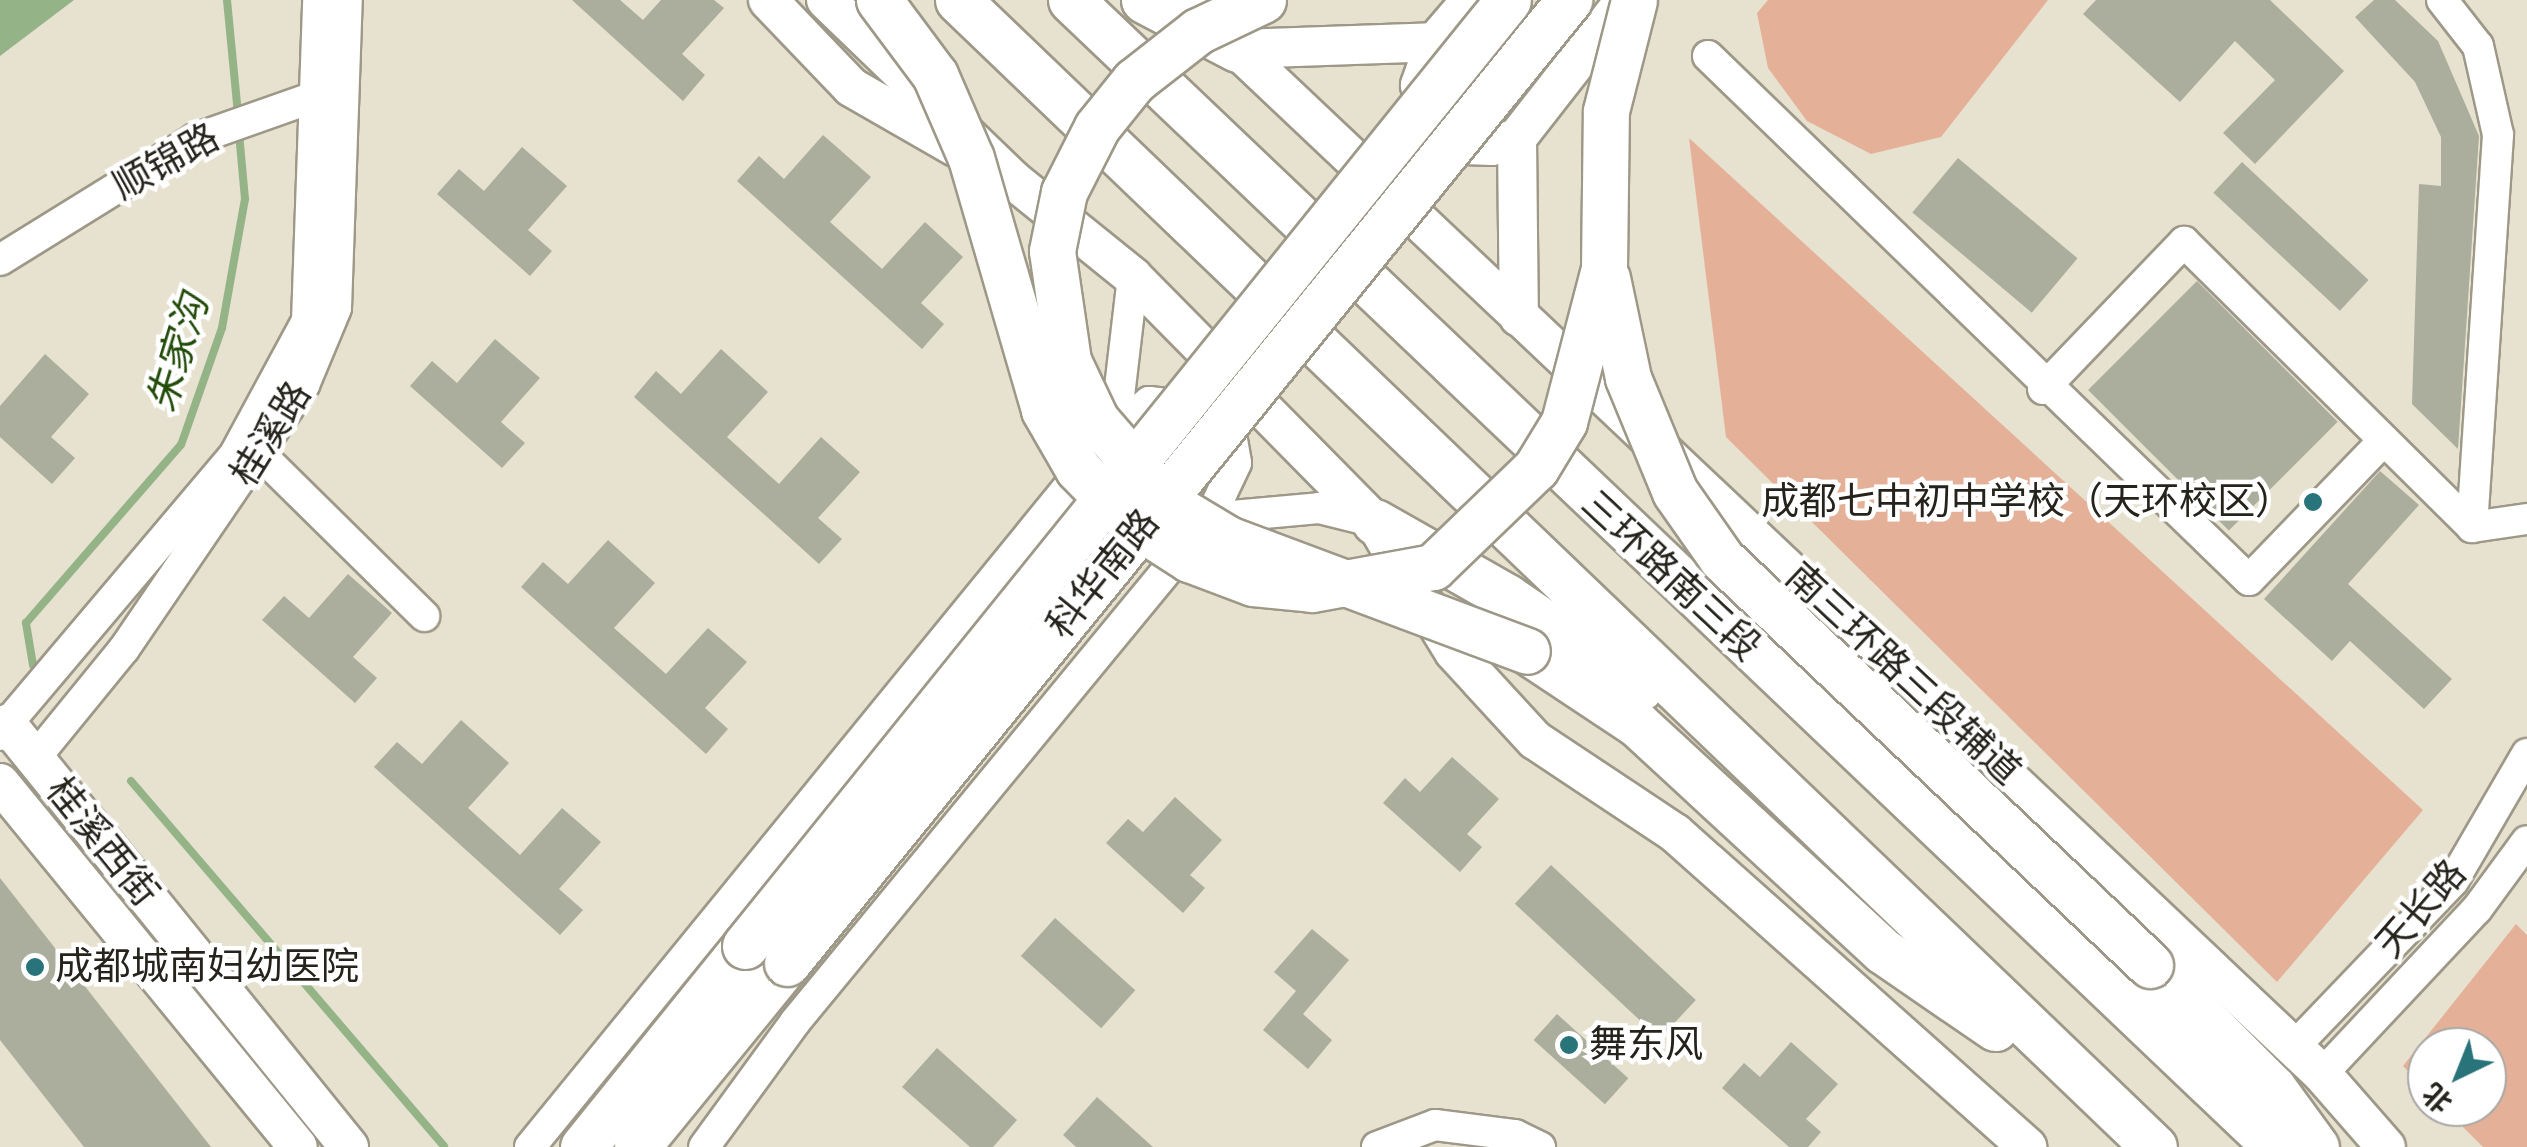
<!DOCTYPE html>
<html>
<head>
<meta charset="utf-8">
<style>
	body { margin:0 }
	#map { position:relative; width:2527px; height:1147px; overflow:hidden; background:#e7e1cf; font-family:Karla,"Noto Sans SC",sans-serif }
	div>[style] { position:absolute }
	.green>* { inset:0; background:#e4b198 }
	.water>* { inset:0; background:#94b487 }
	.stream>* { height:8px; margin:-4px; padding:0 4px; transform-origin:4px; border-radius:4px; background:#94b487 }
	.building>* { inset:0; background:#abae9c; transform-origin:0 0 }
	.roads { filter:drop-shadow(2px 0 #9d9887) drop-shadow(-2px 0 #9d9887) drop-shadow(0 2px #9d9887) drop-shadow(0 -2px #9d9887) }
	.minor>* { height:30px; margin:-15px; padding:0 15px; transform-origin:15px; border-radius:15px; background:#fff }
	.major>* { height:38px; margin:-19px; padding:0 19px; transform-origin:19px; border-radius:19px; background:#fff }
	.highway>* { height:45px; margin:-22.5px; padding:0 22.5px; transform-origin:22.5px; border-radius:22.5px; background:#fff }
	.bridges { filter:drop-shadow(2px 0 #9d9887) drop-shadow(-2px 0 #9d9887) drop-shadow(0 2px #9d9887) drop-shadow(0 -2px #9d9887) }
	.highway-bridge>* { height:45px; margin:-22.5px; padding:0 22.5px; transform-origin:22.5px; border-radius:22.5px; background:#fff }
	.dots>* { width:28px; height:28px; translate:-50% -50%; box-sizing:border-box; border:5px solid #fff; border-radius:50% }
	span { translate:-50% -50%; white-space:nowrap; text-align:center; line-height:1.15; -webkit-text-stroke:9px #fff; paint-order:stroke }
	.street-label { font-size:38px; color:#25231c }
	.poi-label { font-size:38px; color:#25231c }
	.right { translate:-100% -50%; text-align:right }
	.left { translate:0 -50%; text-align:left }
	.water-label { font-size:40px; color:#234c0b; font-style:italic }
	.north { position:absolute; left:2407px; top:1027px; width:100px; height:100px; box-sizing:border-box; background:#fff; border:2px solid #a8a7a4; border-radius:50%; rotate:223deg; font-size:28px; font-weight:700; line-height:40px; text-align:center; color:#25231c }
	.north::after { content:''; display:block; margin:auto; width:35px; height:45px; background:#29737a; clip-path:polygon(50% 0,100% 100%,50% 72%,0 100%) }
</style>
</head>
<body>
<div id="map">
	<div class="green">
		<i style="clip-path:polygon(1768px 0,2048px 0,1941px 137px,1871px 154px,1807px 121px,1768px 68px,1757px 13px)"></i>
		<i style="clip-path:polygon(1689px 138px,2423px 810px,2277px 982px,1726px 437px)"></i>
		<i style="clip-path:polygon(2516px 924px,2527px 935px,2527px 1147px,2483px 1147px,2443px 1107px,2487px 1107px,2487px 1047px,2427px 1047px,2427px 1090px,2403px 1066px)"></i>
	</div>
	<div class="water">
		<i style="clip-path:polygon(0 0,74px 0,0 56px)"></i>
	</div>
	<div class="stream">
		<i style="left:227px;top:0;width:115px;rotate:84.5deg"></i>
		<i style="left:33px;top:665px;width:43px;rotate:-99.5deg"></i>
		<i style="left:26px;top:623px;width:236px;rotate:-49deg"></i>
		<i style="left:181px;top:445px;width:124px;rotate:-70.7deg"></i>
		<i style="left:222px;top:328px;width:131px;rotate:-79.9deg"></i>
		<i style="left:245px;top:199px;width:66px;rotate:-95.2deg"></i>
		<i style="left:131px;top:781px;width:481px;rotate:49.4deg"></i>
	</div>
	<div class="building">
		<i style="clip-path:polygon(572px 0,620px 0,643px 20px,661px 0,714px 0,724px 8px,682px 54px,705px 75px,683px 101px)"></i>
		<i style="clip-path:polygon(2096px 0,2270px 0,2344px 71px,2255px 164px,2223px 133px,2275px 80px,2235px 41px,2180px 102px,2083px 14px)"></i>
		<i style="clip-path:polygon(2374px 0,2395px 0,2438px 41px,2479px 136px,2458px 449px,2412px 404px,2419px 184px,2441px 186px,2441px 137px,2415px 82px,2355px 17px)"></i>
		<i style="clip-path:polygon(823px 135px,871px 177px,830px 222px,882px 269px,925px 222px,963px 257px,921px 303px,944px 324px,922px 349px,737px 181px,759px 156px,784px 179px)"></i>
		<i style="clip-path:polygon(522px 147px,567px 186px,528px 230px,552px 251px,530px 276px,437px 194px,459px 169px,484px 191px)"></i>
		<i style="left:1958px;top:158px;width:156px;height:71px;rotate:40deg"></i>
		<i style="left:2242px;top:162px;width:173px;height:42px;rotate:43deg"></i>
		<i style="left:2197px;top:281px;width:199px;height:154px;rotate:45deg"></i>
		<i style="clip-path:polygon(495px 339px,540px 378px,501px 422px,525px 443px,502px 468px,410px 386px,432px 361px,457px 383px)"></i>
		<i style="clip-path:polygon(721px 349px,768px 392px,727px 437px,779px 484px,821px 437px,860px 472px,818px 518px,842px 539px,819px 564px,634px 397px,656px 371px,681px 394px)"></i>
		<i style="clip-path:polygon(45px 354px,89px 394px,51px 437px,75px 458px,52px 484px,0 437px,0 406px)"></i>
		<i style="clip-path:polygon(2380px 471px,2419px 505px,2348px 584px,2452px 679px,2424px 709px,2350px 641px,2332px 661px,2264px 599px)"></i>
		<i style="clip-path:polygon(608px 540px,655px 583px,614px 628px,666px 674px,708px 628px,747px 662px,705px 708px,728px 729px,706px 754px,521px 587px,543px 562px,568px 584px)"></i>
		<i style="clip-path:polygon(348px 574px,392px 613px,353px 657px,377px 678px,355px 703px,262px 620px,284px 596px,309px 618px)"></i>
		<i style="clip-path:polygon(461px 720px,509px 763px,468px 808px,520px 855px,562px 808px,601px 842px,559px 889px,583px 910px,560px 935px,374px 767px,397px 742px,422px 764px)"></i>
		<i style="clip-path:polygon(1452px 757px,1499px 799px,1467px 834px,1482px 847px,1460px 872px,1383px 803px,1405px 778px,1420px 792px)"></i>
		<i style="clip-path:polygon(1175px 797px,1222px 840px,1190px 875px,1205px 888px,1183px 913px,1106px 843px,1128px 819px,1143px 832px)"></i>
		<i style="left:1551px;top:865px;width:198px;height:53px;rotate:43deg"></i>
		<i style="clip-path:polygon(0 878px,211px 1147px,84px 1147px,0 1040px)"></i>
		<i style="left:1055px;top:918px;width:108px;height:51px;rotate:42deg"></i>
		<i style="clip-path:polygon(1312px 929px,1349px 960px,1303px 1014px,1332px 1040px,1308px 1069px,1263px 1030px,1296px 991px,1274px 972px)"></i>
		<i style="left:1557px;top:1014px;width:96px;height:35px;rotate:42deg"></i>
		<i style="clip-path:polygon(1791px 1042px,1838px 1084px,1806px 1119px,1821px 1132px,1808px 1147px,1789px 1147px,1722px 1088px,1744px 1063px,1760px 1077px)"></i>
		<i style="clip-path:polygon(937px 1048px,1017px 1120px,993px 1147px,970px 1147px,902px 1087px)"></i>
		<i style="clip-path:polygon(1097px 1097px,1153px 1147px,1076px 1147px,1063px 1135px)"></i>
	</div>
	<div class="roads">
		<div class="minor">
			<i style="left:2442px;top:0;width:58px;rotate:52deg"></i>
			<i style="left:2478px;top:46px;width:91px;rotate:77.3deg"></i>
			<i style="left:2498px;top:135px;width:393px;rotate:93.8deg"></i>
			<i style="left:1708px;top:56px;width:753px;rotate:44.09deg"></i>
			<i style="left:2249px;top:580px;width:194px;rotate:-46deg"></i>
			<i style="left:0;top:260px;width:229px;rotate:-31.8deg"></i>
			<i style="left:195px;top:139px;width:147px;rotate:-19.4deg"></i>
			<i style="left:2043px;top:389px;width:204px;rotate:-46.2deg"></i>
			<i style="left:2184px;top:242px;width:405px;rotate:44.7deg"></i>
			<i style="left:2472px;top:527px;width:56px;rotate:-8.3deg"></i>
			<i style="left:1115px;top:430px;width:44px;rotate:-39.5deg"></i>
			<i style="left:1149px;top:402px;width:56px;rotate:6.1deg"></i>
			<i style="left:1205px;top:408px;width:37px;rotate:45deg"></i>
			<i style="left:1231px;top:434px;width:29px;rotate:80deg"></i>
			<i style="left:1236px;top:463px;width:61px;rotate:115.3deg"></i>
			<i style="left:262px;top:456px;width:228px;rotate:44.6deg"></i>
			<i style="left:7px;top:724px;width:353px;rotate:-49.8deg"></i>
			<i style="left:235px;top:454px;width:151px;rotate:-61.6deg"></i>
			<i style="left:307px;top:321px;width:321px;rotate:-88deg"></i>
			<i style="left:35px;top:758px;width:141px;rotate:-50.8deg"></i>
			<i style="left:124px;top:649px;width:320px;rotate:-55.7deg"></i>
			<i style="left:304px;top:385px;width:83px;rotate:-67.4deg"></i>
			<i style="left:336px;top:308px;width:308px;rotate:-88deg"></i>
			<i style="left:2294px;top:1047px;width:230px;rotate:-46.2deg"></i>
			<i style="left:2453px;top:881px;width:147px;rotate:-59.8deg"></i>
			<i style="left:2322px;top:1074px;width:226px;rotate:-46.8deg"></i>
			<i style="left:2477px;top:909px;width:84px;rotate:-53.7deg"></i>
			<i style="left:530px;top:1147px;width:925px;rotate:-50.79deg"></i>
			<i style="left:1115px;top:430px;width:154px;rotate:-83.3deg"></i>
			<i style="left:704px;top:1147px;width:155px;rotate:-53.9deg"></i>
			<i style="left:795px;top:1022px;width:653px;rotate:-50.53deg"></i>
			<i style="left:1210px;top:518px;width:109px;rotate:-5.2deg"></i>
			<i style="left:1319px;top:508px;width:58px;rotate:14deg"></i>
			<i style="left:1377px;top:1147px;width:62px;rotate:-20.8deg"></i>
			<i style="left:1435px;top:1125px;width:81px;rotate:7.1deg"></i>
			<i style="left:1515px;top:1135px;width:28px;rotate:26deg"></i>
		</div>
		<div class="major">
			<i style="left:768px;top:0;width:120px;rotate:46.3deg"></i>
			<i style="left:851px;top:87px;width:122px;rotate:29.9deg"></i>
			<i style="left:826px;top:0;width:260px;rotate:43.9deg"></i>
			<i style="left:1013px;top:180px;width:154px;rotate:38.9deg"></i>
			<i style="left:1133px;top:277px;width:344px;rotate:45.4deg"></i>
			<i style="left:1375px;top:522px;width:30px;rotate:60deg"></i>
			<i style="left:1198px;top:0;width:63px;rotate:51.5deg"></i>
			<i style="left:1237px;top:49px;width:1493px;rotate:43.37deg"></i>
			<i style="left:2322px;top:1074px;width:97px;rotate:48.8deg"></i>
			<i style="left:1471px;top:0;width:55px;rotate:130.6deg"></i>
			<i style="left:1435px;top:42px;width:46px;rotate:109.2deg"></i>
			<i style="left:1420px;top:85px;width:49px;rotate:66deg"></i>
			<i style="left:1440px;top:130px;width:28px;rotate:32deg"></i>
			<i style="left:1464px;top:145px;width:28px;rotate:2deg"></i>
			<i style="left:1492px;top:146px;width:26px;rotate:-18deg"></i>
			<i style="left:1517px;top:138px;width:175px;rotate:-52deg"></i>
			<i style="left:1237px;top:49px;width:198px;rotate:-2deg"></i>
			<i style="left:1517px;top:138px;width:179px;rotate:89.4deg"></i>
			<i style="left:1424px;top:603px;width:57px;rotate:58.5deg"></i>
			<i style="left:1454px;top:652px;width:120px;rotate:47.4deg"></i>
			<i style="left:1535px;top:740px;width:168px;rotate:33.6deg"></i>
			<i style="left:1675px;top:833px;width:472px;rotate:41.7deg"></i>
			<i style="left:0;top:731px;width:10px;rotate:-45deg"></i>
			<i style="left:7px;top:724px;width:544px;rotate:51.04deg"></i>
			<i style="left:0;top:783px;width:470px;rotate:50.7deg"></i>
		</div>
		<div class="highway">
			<i style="left:958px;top:0;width:1657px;rotate:43.8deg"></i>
			<i style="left:1071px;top:0;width:1664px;rotate:43.59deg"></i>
			<i style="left:1144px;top:0;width:105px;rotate:27.8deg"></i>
			<i style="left:1375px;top:522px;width:152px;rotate:29.6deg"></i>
			<i style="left:1507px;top:597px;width:161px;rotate:34.4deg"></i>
			<i style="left:1527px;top:651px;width:132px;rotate:33.6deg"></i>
			<i style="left:1637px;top:724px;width:335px;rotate:42.7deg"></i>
			<i style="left:1883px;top:951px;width:136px;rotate:34.5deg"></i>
			<i style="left:2150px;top:965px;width:174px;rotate:45deg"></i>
			<i style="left:2273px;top:1088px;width:73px;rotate:53.9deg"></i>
			<i style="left:583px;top:1147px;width:258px;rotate:-51.1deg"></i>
			<i style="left:637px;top:1147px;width:237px;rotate:-50.8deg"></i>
		</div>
	</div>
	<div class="bridges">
		<div class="highway-bridge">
			<i style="left:879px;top:0;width:94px;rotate:53.3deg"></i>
			<i style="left:935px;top:75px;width:90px;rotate:66.6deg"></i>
			<i style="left:971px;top:158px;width:262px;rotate:73.8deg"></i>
			<i style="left:1044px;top:410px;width:68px;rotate:60deg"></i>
			<i style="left:1078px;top:469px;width:70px;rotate:45.6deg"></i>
			<i style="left:1127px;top:519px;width:74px;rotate:32.8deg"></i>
			<i style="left:1189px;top:559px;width:68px;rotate:20.6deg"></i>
			<i style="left:1253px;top:583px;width:59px;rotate:5.8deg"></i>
			<i style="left:1312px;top:589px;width:123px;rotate:-10.3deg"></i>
			<i style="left:1433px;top:567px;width:143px;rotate:-43.9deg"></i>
			<i style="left:1536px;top:468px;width:54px;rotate:-58.7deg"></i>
			<i style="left:1564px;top:422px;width:159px;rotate:-75.4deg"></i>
			<i style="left:1604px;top:268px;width:157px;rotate:-89.3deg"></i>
			<i style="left:1606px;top:111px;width:114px;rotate:-75.8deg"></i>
			<i style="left:1263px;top:0;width:72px;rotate:154.5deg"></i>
			<i style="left:1198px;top:31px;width:81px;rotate:142deg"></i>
			<i style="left:1134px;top:81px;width:59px;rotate:128.8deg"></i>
			<i style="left:1097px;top:127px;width:73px;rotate:116.9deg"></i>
			<i style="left:1064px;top:192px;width:60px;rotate:101.5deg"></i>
			<i style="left:1052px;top:251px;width:111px;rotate:81.7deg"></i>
			<i style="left:1068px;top:361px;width:65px;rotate:64.6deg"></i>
			<i style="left:1096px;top:420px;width:110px;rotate:49.1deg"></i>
			<i style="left:1168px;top:503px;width:70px;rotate:31deg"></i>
			<i style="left:1228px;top:539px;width:319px;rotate:20.5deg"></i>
			<i style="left:1607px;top:278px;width:102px;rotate:78.1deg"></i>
			<i style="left:1628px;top:378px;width:123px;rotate:67.6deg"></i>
			<i style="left:1675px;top:492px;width:82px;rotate:55deg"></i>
			<i style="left:1722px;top:559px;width:590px;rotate:43.49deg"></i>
			<i style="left:745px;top:946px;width:1215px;rotate:-51.11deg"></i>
			<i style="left:787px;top:963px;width:1241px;rotate:-50.92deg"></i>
		</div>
	</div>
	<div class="dots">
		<i style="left:2313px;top:502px;background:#29737a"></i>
		<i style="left:35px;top:967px;background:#29737a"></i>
		<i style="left:1569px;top:1045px;background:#29737a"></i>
	</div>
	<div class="street-label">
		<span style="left:166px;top:162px;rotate:-29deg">顺锦路</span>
		<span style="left:271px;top:434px;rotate:-58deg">桂溪路</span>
		<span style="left:1103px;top:574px;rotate:-51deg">科华南路</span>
		<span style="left:1671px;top:576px;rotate:43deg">三环路南三段</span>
		<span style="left:1903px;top:674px;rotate:43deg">南三环路三段辅道</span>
		<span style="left:102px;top:842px;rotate:51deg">桂溪西街</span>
		<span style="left:2421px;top:909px;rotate:-49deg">天长路</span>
	</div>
	<div class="poi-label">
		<span class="right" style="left:2293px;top:502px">成都七中初中学校（天环校区）</span>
		<span class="left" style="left:55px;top:967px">成都城南妇幼医院</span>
		<span class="left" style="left:1589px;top:1045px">舞东风</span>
	</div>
	<div class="water-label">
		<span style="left:178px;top:353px;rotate:-73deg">朱家沟</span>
	</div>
	<div class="north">北</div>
</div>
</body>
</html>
